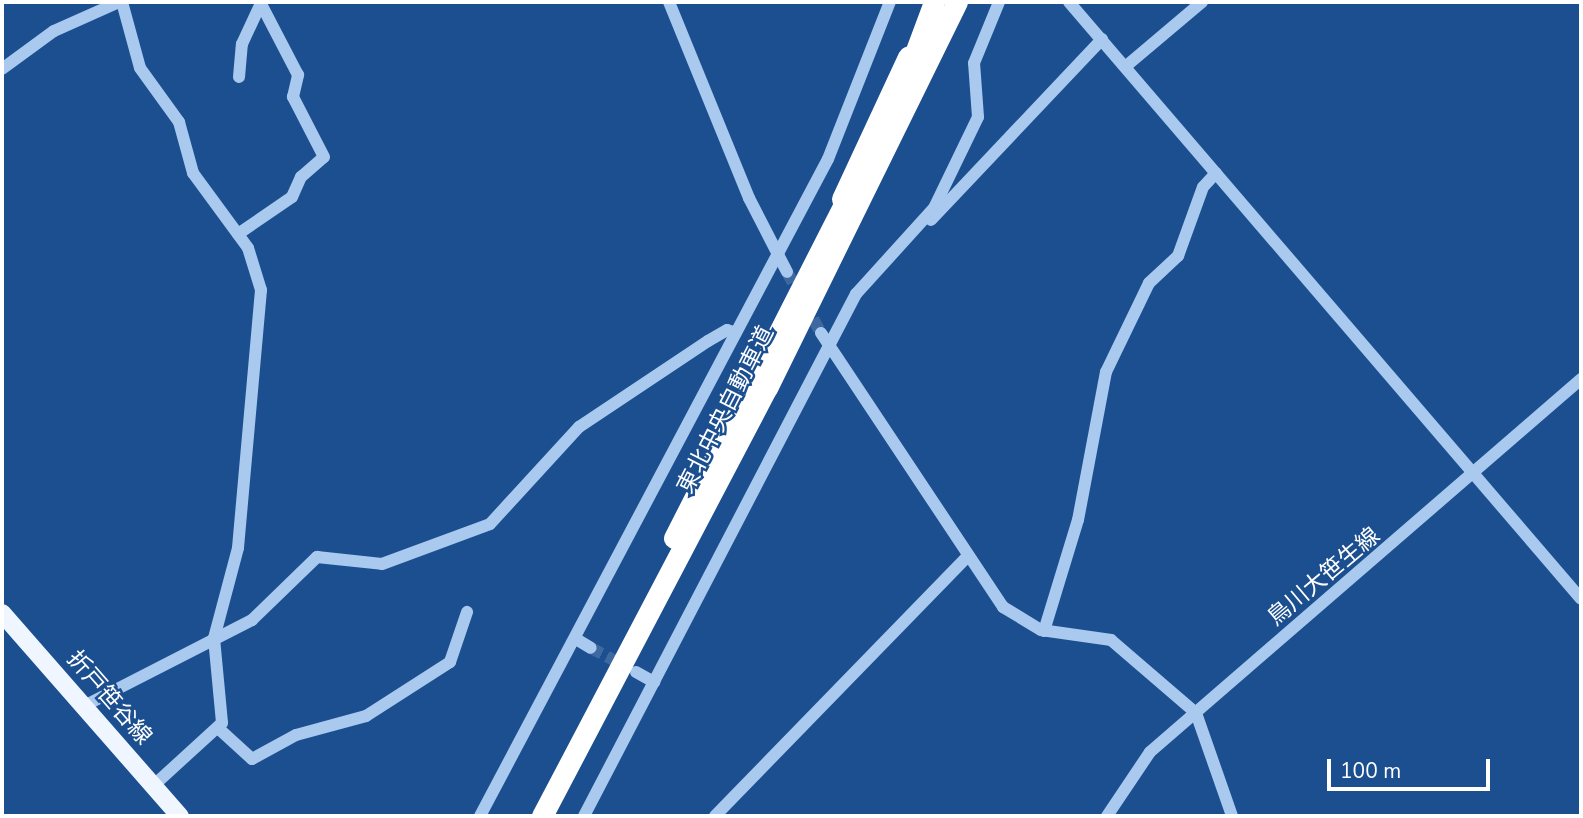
<!DOCTYPE html>
<html>
<head>
<meta charset="utf-8">
<style>
	body { margin:0 }
	#map { position:relative; width:1583px; height:818px; overflow:hidden; background:#1b4f8f; font-family:"Nunito Sans","Noto Sans JP",sans-serif }
	div>[style] { position:absolute }
	.minor-tunnel>* { height:12px; margin-top:-6px; transform-origin:0; background:repeating-linear-gradient(90deg,#3d69a0 0 12px,transparent 0 18px) }
	.minor>* { height:12px; margin:-6px; padding:0 6px; transform-origin:6px; border-radius:6px; background:#a9c9ee }
	.major>* { height:18px; margin:-9px; padding:0 9px; transform-origin:9px; border-radius:9px; background:#f0f6ff }
	.highway>* { height:21px; margin:-10.5px; padding:0 10.5px; transform-origin:10.5px; border-radius:10.5px; background:#fff }
	span { translate:-50% -50%; white-space:nowrap; text-align:center; line-height:1.15; -webkit-text-stroke:5px #1b4f8f; paint-order:stroke }
	.street-label { font-size:23px; color:#fff }
	.frame { position:absolute; inset:0; border:4px solid #fff; pointer-events:none }
	.scale { position:absolute; left:1327px; top:759px; width:163px; height:32px; box-sizing:border-box; border:4px solid #fff; border-top:0; padding-left:9px; font-size:21px; line-height:24px; white-space:nowrap; color:#fff; -webkit-text-stroke:5px #1b4f8f; paint-order:stroke }
</style>
</head>
<body>
<div id="map">
	<div class="minor-tunnel">
		<i style="left:787px;top:272px;width:70px;rotate:60.9deg"></i>
		<i style="left:591px;top:648px;width:40px;rotate:28deg"></i>
	</div>
	<div class="minor">
		<i style="left:122px;top:2px;width:68px;rotate:74.7deg"></i>
		<i style="left:140px;top:68px;width:67px;rotate:54.2deg"></i>
		<i style="left:179px;top:122px;width:53px;rotate:74.6deg"></i>
		<i style="left:193px;top:173px;width:93px;rotate:53.7deg"></i>
		<i style="left:248px;top:248px;width:44px;rotate:72.8deg"></i>
		<i style="left:261px;top:290px;width:259px;rotate:95.1deg"></i>
		<i style="left:238px;top:548px;width:93px;rotate:104.9deg"></i>
		<i style="left:214px;top:638px;width:85px;rotate:84.6deg"></i>
		<i style="left:222px;top:723px;width:93px;rotate:137.6deg"></i>
		<i style="left:669px;top:2px;width:212px;rotate:67.8deg"></i>
		<i style="left:749px;top:198px;width:83px;rotate:62.8deg"></i>
		<i style="left:1069px;top:2px;width:786px;rotate:49.38deg"></i>
		<i style="left:1125px;top:67px;width:101px;rotate:-40.2deg"></i>
		<i style="left:2px;top:69px;width:64px;rotate:-36.2deg"></i>
		<i style="left:54px;top:31px;width:71px;rotate:-24deg"></i>
		<i style="left:239px;top:77px;width:33px;rotate:-85deg"></i>
		<i style="left:242px;top:44px;width:45px;rotate:-65.1deg"></i>
		<i style="left:931px;top:220px;width:249px;rotate:-46.6deg"></i>
		<i style="left:238px;top:234px;width:65px;rotate:-34.4deg"></i>
		<i style="left:292px;top:197px;width:22px;rotate:-66deg"></i>
		<i style="left:301px;top:177px;width:30px;rotate:-41deg"></i>
		<i style="left:324px;top:157px;width:68px;rotate:-117.3deg"></i>
		<i style="left:293px;top:97px;width:23px;rotate:-77deg"></i>
		<i style="left:298px;top:75px;width:82px;rotate:-117.5deg"></i>
		<i style="left:821px;top:333px;width:329px;rotate:56.4deg"></i>
		<i style="left:1003px;top:607px;width:44px;rotate:31.2deg"></i>
		<i style="left:1041px;top:630px;width:71px;rotate:8.1deg"></i>
		<i style="left:1111px;top:640px;width:112px;rotate:40.7deg"></i>
		<i style="left:1196px;top:713px;width:109px;rotate:70.7deg"></i>
		<i style="left:1044px;top:631px;width:116px;rotate:-73deg"></i>
		<i style="left:1078px;top:520px;width:151px;rotate:-79.3deg"></i>
		<i style="left:1106px;top:372px;width:99px;rotate:-64.2deg"></i>
		<i style="left:1149px;top:283px;width:40px;rotate:-43deg"></i>
		<i style="left:1178px;top:256px;width:73px;rotate:-70.1deg"></i>
		<i style="left:1203px;top:187px;width:19px;rotate:-47deg"></i>
		<i style="left:576px;top:639px;width:17px;rotate:31deg"></i>
		<i style="left:636px;top:672px;width:21px;rotate:29deg"></i>
		<i style="left:84px;top:706px;width:189px;rotate:-27.1deg"></i>
		<i style="left:252px;top:620px;width:91px;rotate:-44.1deg"></i>
		<i style="left:317px;top:557px;width:65px;rotate:6.1deg"></i>
		<i style="left:382px;top:564px;width:115px;rotate:-20.3deg"></i>
		<i style="left:490px;top:524px;width:132px;rotate:-47.5deg"></i>
		<i style="left:579px;top:427px;width:155px;rotate:-33.7deg"></i>
		<i style="left:708px;top:341px;width:22px;rotate:-30deg"></i>
		<i style="left:727px;top:330px;width:9px;rotate:18deg"></i>
		<i style="left:218px;top:728px;width:46px;rotate:42.4deg"></i>
		<i style="left:252px;top:759px;width:50px;rotate:-28.6deg"></i>
		<i style="left:296px;top:735px;width:73px;rotate:-15.2deg"></i>
		<i style="left:366px;top:716px;width:100px;rotate:-32.7deg"></i>
		<i style="left:450px;top:662px;width:53px;rotate:-71.2deg"></i>
		<i style="left:480px;top:816px;width:743px;rotate:-62.09deg"></i>
		<i style="left:828px;top:159px;width:169px;rotate:-68.5deg"></i>
		<i style="left:584px;top:816px;width:589px;rotate:-62.48deg"></i>
		<i style="left:856px;top:294px;width:116px;rotate:-47.8deg"></i>
		<i style="left:934px;top:208px;width:101px;rotate:-64.2deg"></i>
		<i style="left:978px;top:117px;width:54px;rotate:-94.2deg"></i>
		<i style="left:974px;top:63px;width:66px;rotate:-67.7deg"></i>
		<i style="left:715px;top:816px;width:361px;rotate:-45.8deg"></i>
		<i style="left:1107px;top:816px;width:77px;rotate:-56.1deg"></i>
		<i style="left:1150px;top:752px;width:570px;rotate:-40.87deg"></i>
	</div>
	<div class="major">
		<i style="left:2px;top:613px;width:270px;rotate:48.8deg"></i>
	</div>
	<div class="highway">
		<i style="left:908px;top:72px;width:75px;rotate:-69.6deg"></i>
		<i style="left:842px;top:199px;width:157px;rotate:-65.1deg"></i>
		<i style="left:674px;top:538px;width:395px;rotate:-63deg"></i>
		<i style="left:542px;top:816px;width:484px;rotate:-62.3deg"></i>
		<i style="left:767px;top:388px;width:430px;rotate:-63.8deg"></i>
	</div>
	<div class="street-label">
		<span style="left:726px;top:410px;rotate:-63deg">東北中央自動車道</span>
		<span style="left:1324px;top:577px;rotate:-40deg">鳥川大笹生線</span>
		<span style="left:109px;top:698px;rotate:49deg">折戸笹谷線</span>
	</div>
	<div class="frame"></div>
	<div class="scale">100 m</div>
</div>
</body>
</html>
